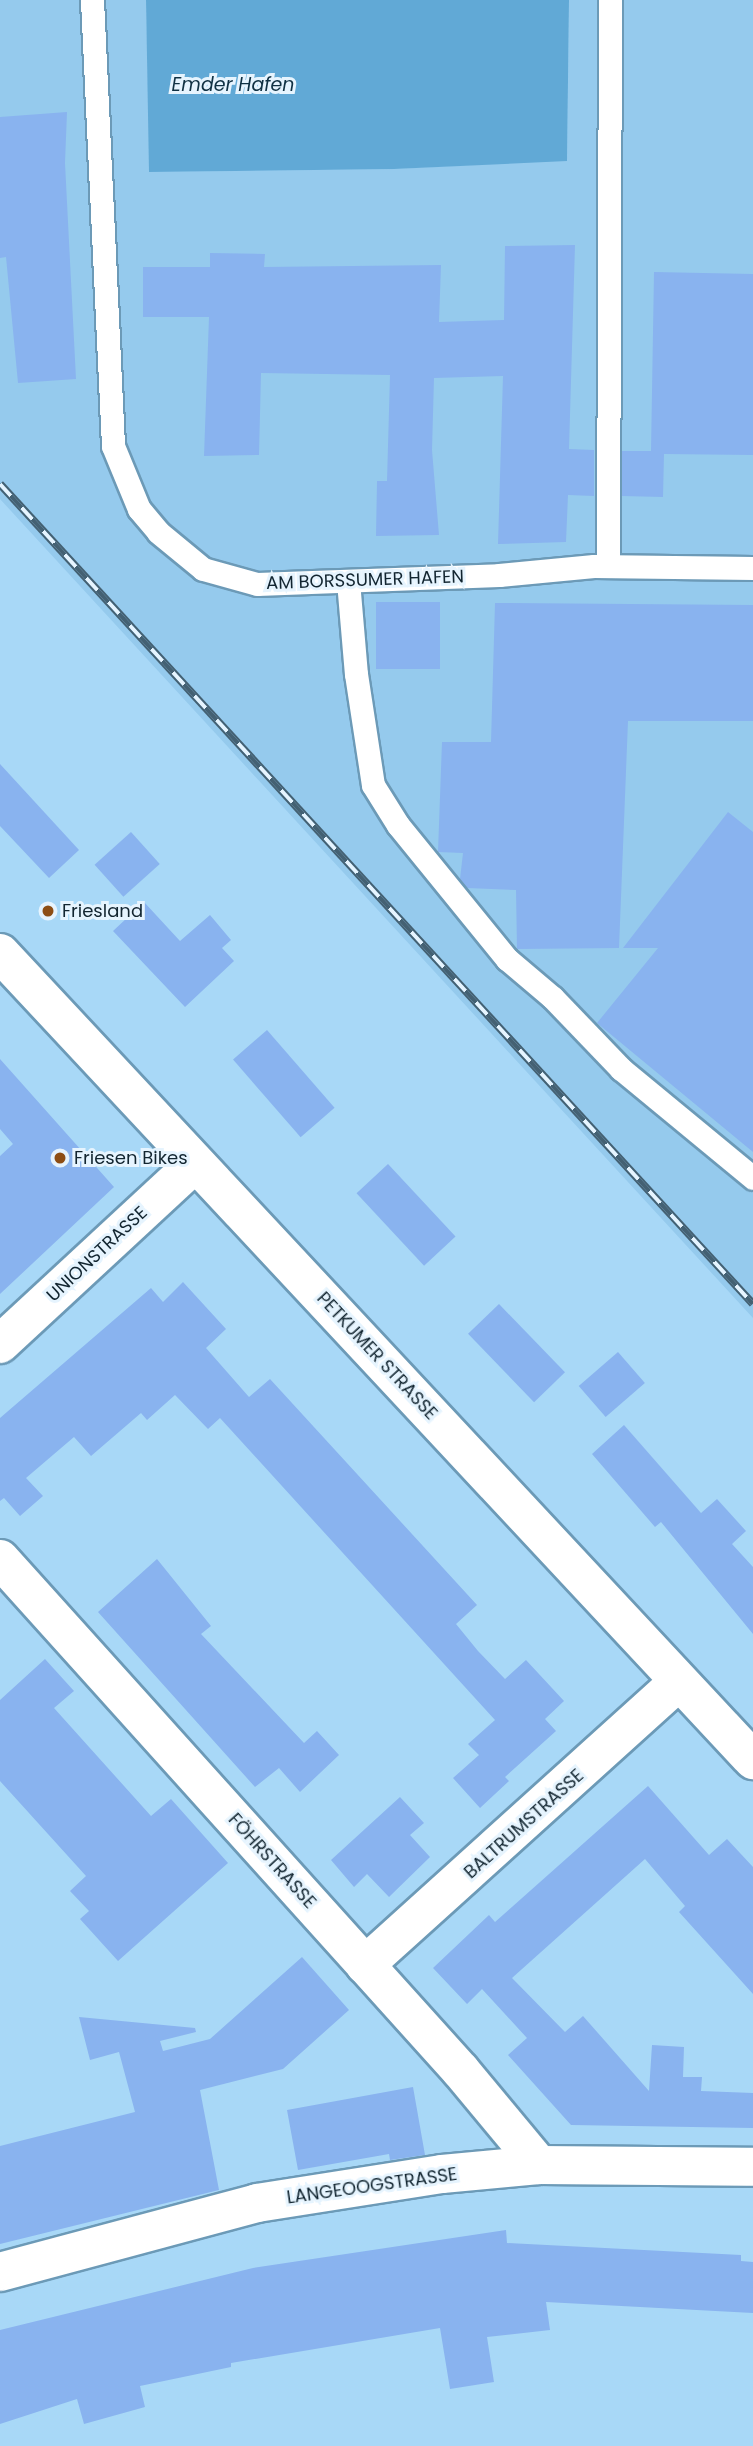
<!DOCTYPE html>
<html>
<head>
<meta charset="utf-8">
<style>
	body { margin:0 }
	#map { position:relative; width:753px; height:2446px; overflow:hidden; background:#a8d8f7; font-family:Poppins,sans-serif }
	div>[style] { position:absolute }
	.built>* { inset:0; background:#95caed }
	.water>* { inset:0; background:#61a9d6 }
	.building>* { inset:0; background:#89b3ef; transform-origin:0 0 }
	.roads { filter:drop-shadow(2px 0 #6c9ab7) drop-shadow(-2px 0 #6c9ab7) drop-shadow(0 2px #6c9ab7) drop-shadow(0 -2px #6c9ab7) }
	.lane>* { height:23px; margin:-11.5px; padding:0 11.5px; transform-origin:11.5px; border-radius:11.5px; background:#fff }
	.street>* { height:38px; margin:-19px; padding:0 19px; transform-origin:19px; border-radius:19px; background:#fff }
	.secondary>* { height:38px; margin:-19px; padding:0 19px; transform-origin:19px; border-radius:19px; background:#fff }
	.rail>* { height:8px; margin-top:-4px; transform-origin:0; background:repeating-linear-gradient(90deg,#e6f4fe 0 16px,#446173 0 32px); box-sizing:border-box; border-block:2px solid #446173 }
	.dots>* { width:19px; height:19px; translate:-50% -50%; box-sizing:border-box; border:4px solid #e6f4fe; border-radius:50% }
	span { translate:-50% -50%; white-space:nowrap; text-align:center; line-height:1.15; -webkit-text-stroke:6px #e6f4fe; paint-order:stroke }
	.street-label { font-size:18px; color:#122530 }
	.poi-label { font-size:18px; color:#122530 }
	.left { translate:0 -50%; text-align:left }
	.water-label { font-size:19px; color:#103143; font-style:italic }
</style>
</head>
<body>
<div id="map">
	<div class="built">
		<i style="clip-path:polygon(0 0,146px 0,150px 172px,394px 169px,567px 160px,569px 0,753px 0,753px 1318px,0 499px)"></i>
	</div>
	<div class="water">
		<i style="clip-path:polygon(146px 0,569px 0,567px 161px,394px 169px,149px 172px)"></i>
	</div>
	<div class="building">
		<i style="clip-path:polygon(67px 112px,65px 163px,76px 379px,18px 383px,6px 257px,0 258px,0 117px)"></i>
		<i style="clip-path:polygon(575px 245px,569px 449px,594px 450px,594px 496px,568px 495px,566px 542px,498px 544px,503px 376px,434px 378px,432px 450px,439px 535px,376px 536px,377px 481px,387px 481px,390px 375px,261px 373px,259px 455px,204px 456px,209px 317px,143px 317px,143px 267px,210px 267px,210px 253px,265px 254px,264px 267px,441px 265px,439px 322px,504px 320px,505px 246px)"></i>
		<i style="clip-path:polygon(654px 272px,753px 274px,753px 455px,664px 454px,663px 497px,622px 496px,622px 451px,651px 451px)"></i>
		<i style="left:376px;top:602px;width:64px;height:67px"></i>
		<i style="clip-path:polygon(495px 603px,753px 605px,753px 721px,628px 721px,619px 948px,517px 949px,516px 890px,467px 888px,460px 879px,463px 853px,438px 852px,442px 742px,491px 742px)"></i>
		<i style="clip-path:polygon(0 764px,79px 850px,49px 878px,0 826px)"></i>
		<i style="clip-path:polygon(728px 812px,753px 832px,753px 1152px,597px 1023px,658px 948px,623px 948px)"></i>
		<i style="left:131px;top:832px;width:43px;height:49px;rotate:48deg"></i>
		<i style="clip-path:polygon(144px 902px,180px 941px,210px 915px,231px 940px,222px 948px,234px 961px,185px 1007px,113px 931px)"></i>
		<i style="left:267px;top:1030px;width:103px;height:45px;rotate:49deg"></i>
		<i style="clip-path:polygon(0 1059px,114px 1187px,0 1294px,0 1156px,13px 1144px,0 1129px)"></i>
		<i style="left:388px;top:1164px;width:99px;height:43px;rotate:47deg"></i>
		<i style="clip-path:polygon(183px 1282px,226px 1329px,206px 1348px,249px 1397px,270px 1379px,477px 1605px,456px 1624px,478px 1651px,505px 1679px,526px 1660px,564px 1701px,545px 1719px,556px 1731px,505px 1777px,509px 1781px,480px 1808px,453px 1778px,479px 1755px,468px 1744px,495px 1720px,220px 1418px,208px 1429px,175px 1395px,147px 1420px,141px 1413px,91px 1456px,74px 1437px,26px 1478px,43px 1496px,20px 1516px,4px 1498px,0 1501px,0 1418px,151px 1288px,163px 1302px)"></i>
		<i style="left:499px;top:1304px;width:95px;height:43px;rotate:46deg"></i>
		<i style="left:618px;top:1352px;width:41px;height:52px;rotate:49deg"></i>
		<i style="clip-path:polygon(624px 1425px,701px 1513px,717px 1499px,746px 1531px,732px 1544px,753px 1567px,753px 1634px,661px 1522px,655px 1527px,592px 1454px)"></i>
		<i style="clip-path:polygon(157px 1559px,211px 1626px,201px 1634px,304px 1743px,317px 1731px,339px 1755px,300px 1792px,279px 1768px,255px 1787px,98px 1612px)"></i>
		<i style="clip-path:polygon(45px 1659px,74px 1691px,54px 1708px,151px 1816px,171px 1799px,228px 1863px,118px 1961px,80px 1919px,89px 1911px,70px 1891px,86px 1876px,0 1781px,0 1700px)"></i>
		<i style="clip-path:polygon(648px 1786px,709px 1855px,727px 1839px,753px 1867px,753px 1994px,679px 1912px,685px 1906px,645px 1859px,512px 1978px,565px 2032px,583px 2016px,649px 2091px,652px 2045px,684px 2047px,683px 2077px,702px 2077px,701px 2091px,753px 2093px,753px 2128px,571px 2125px,508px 2055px,527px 2038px,482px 1989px,467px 2004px,433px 1968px,489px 1915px,495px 1922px)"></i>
		<i style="clip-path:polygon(400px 1797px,424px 1823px,410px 1835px,430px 1857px,389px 1897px,367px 1874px,354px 1887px,331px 1860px)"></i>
		<i style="clip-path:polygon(302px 1957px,349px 2010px,283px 2069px,200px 2090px,219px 2190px,0 2244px,0 2146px,135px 2112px,119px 2052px,90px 2060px,79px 2017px,195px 2028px,196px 2032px,160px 2041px,163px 2051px,210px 2039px)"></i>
		<i style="clip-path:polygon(413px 2087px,425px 2155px,390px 2160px,389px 2154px,298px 2170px,287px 2110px)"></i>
		<i style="clip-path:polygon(506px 2230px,507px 2243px,741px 2255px,741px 2261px,753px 2262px,753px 2313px,546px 2302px,550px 2330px,487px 2337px,494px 2382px,450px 2389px,440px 2328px,231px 2363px,231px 2367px,140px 2386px,145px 2407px,84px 2424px,77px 2399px,0 2424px,0 2330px,253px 2268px)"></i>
	</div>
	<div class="roads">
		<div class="lane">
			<i style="left:92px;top:0;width:446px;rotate:87.3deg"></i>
			<i style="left:113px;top:446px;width:68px;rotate:67.6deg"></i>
			<i style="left:139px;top:509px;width:30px;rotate:50deg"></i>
			<i style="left:158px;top:532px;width:58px;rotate:39.4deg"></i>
			<i style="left:203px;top:569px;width:56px;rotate:15.5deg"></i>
			<i style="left:257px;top:584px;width:242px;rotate:-2.1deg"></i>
			<i style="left:499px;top:575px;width:95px;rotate:-5.4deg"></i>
			<i style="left:594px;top:566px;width:159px;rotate:0.7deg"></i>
			<i style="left:608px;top:566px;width:566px;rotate:-89.8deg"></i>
			<i style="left:348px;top:581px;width:93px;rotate:85.1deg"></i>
			<i style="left:356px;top:674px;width:112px;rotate:81.3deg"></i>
			<i style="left:373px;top:785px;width:47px;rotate:58deg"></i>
			<i style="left:398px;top:825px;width:173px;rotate:50.9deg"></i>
			<i style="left:507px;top:959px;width:60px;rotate:40.3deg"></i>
			<i style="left:553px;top:998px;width:98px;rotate:46.2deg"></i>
			<i style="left:621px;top:1069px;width:171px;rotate:39.5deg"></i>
		</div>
		<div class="street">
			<i style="left:0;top:1344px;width:263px;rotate:-42.8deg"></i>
			<i style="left:0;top:1559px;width:689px;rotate:48deg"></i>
			<i style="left:461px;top:2071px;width:122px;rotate:50.3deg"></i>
			<i style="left:365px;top:1965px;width:423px;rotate:-42.1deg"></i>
			<i style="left:0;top:2272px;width:266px;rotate:-15deg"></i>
			<i style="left:257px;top:2203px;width:187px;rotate:-8.9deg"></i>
			<i style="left:442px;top:2174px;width:97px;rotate:-5.3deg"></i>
			<i style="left:539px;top:2165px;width:214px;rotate:0.5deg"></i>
		</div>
		<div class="secondary">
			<i style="left:0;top:953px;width:1104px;rotate:46.98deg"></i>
		</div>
	</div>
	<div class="rail">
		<i style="left:0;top:484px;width:1113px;rotate:47.44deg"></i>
	</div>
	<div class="dots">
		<i style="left:48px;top:911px;background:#8d4e15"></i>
		<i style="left:60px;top:1158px;background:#8d4e15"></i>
	</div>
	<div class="street-label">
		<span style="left:365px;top:580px;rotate:-2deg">AM BORSSUMER HAFEN</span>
		<span style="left:97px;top:1254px;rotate:-43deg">UNIONSTRASSE</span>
		<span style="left:377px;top:1356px;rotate:47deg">PETKUMER STRASSE</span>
		<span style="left:524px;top:1824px;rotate:-42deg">BALTRUMSTRASSE</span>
		<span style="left:272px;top:1861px;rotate:48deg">FÖHRSTRASSE</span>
		<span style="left:372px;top:2186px;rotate:-8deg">LANGEOOGSTRASSE</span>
	</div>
	<div class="poi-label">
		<span class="left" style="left:62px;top:911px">Friesland</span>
		<span class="left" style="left:74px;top:1158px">Friesen Bikes</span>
	</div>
	<div class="water-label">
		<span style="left:233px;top:85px">Emder Hafen</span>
	</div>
</div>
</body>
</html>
